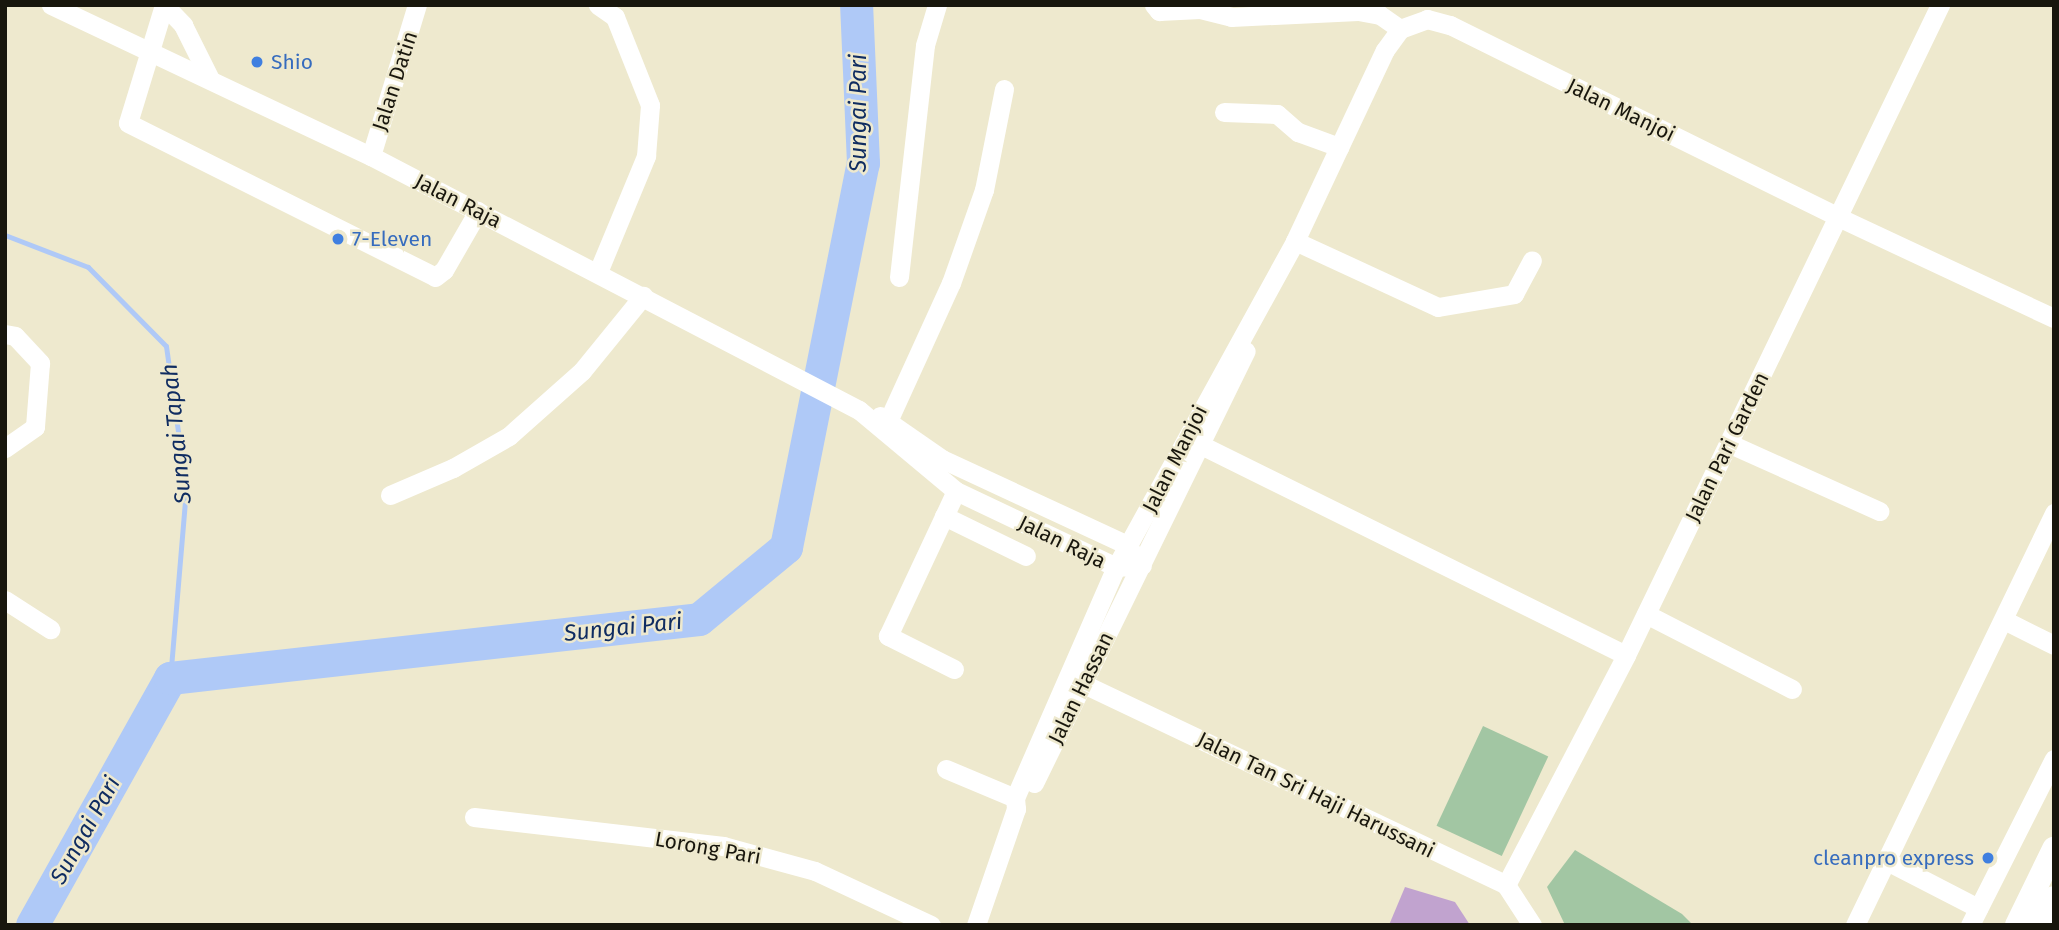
<!DOCTYPE html>
<html>
<head>
<meta charset="utf-8">
<style>
	body { margin:0 }
	#map { position:relative; width:2059px; height:930px; overflow:hidden; background:#eee9ce; font-family:"Fira Sans",sans-serif }
	div>[style] { position:absolute }
	.green>* { inset:0; background:#a2c6a3; transform-origin:0 0 }
	.stream>* { height:5px; margin:-2.5px; padding:0 2.5px; transform-origin:2.5px; border-radius:2.5px; background:#afc9f7 }
	.river>* { height:33px; margin:-16.5px; padding:0 16.5px; transform-origin:16.5px; border-radius:16.5px; background:#afc9f7 }
	.building>* { inset:0; background:#c1a3cf }
	.minor>* { height:19px; margin:-9.5px; padding:0 9.5px; transform-origin:9.5px; border-radius:9.5px; background:#fff }
	.major>* { height:24px; margin:-12px; padding:0 12px; transform-origin:12px; border-radius:12px; background:#fff }
	.dots>* { width:19px; height:19px; translate:-50% -50%; box-sizing:border-box; border:4px solid #eee9ce; border-radius:50% }
	span { translate:-50% -50%; white-space:nowrap; text-align:center; line-height:1.15; -webkit-text-stroke:5px #eee9ce; paint-order:stroke }
	.shop-label { font-size:21px; color:#366cbe }
	.left { translate:0 -50%; text-align:left }
	.right { translate:-100% -50%; text-align:right }
	.street-label { font-size:21px; color:#18160d }
	.water-label { font-size:23px; color:#0f2c61; font-style:italic }
	.frame { position:absolute; inset:0; border:7px solid #18160d; pointer-events:none }
</style>
</head>
<body>
<div id="map">
	<div class="green">
		<i style="left:1483px;top:726px;width:72px;height:110px;rotate:25deg"></i>
		<i style="clip-path:polygon(1575px 850px,1682px 914px,1693px 925px,1565px 925px,1547px 887px)"></i>
	</div>
	<div class="stream">
		<i style="left:5px;top:235px;width:89px;rotate:21.1deg"></i>
		<i style="left:88px;top:267px;width:111px;rotate:45.4deg"></i>
		<i style="left:166px;top:346px;width:144px;rotate:82deg"></i>
		<i style="left:186px;top:489px;width:190px;rotate:94.8deg"></i>
	</div>
	<div class="river">
		<i style="left:32px;top:925px;width:283px;rotate:-60.8deg"></i>
		<i style="left:170px;top:678px;width:532px;rotate:-6.36deg"></i>
		<i style="left:699px;top:619px;width:113px;rotate:-39.6deg"></i>
		<i style="left:786px;top:547px;width:392px;rotate:-78.7deg"></i>
		<i style="left:863px;top:163px;width:158px;rotate:-92.5deg"></i>
	</div>
	<div class="building">
		<i style="clip-path:polygon(1405px 887px,1455px 902px,1470px 925px,1389px 925px)"></i>
	</div>
	<div class="minor">
		<i style="left:51px;top:5px;width:354px;rotate:25.3deg"></i>
		<i style="left:371px;top:156px;width:550px;rotate:27.5deg"></i>
		<i style="left:859px;top:410px;width:126px;rotate:39.9deg"></i>
		<i style="left:956px;top:491px;width:177px;rotate:25.4deg"></i>
		<i style="left:1116px;top:567px;width:26px;rotate:-4deg"></i>
		<i style="left:164px;top:5px;width:123px;rotate:107deg"></i>
		<i style="left:128px;top:123px;width:343px;rotate:26.6deg"></i>
		<i style="left:435px;top:277px;width:11px;rotate:-38deg"></i>
		<i style="left:444px;top:270px;width:68px;rotate:-60deg"></i>
		<i style="left:164px;top:5px;width:28px;rotate:46deg"></i>
		<i style="left:183px;top:25px;width:60px;rotate:63.4deg"></i>
		<i style="left:1154px;top:5px;width:8px;rotate:50deg"></i>
		<i style="left:1159px;top:11px;width:41px;rotate:-2.8deg"></i>
		<i style="left:1200px;top:9px;width:32px;rotate:14deg"></i>
		<i style="left:1231px;top:17px;width:127px;rotate:-2.7deg"></i>
		<i style="left:1358px;top:11px;width:22px;rotate:10deg"></i>
		<i style="left:1380px;top:15px;width:24px;rotate:35deg"></i>
		<i style="left:1224px;top:112px;width:53px;rotate:2.2deg"></i>
		<i style="left:1277px;top:114px;width:28px;rotate:41deg"></i>
		<i style="left:1298px;top:132px;width:44px;rotate:20.1deg"></i>
		<i style="left:371px;top:156px;width:158px;rotate:-73.1deg"></i>
		<i style="left:1295px;top:241px;width:157px;rotate:24.8deg"></i>
		<i style="left:1438px;top:307px;width:77px;rotate:-9.7deg"></i>
		<i style="left:1514px;top:294px;width:38px;rotate:-62deg"></i>
		<i style="left:598px;top:272px;width:126px;rotate:-67.5deg"></i>
		<i style="left:646px;top:156px;width:51px;rotate:-85.5deg"></i>
		<i style="left:650px;top:105px;width:95px;rotate:-111.7deg"></i>
		<i style="left:615px;top:17px;width:21px;rotate:-145deg"></i>
		<i style="left:899px;top:277px;width:233px;rotate:-83.6deg"></i>
		<i style="left:925px;top:45px;width:42px;rotate:-73.3deg"></i>
		<i style="left:5px;top:334px;width:10px;rotate:11deg"></i>
		<i style="left:15px;top:336px;width:37px;rotate:47deg"></i>
		<i style="left:40px;top:363px;width:64px;rotate:94.5deg"></i>
		<i style="left:35px;top:427px;width:37px;rotate:145deg"></i>
		<i style="left:880px;top:416px;width:75px;rotate:34.7deg"></i>
		<i style="left:942px;top:459px;width:204px;rotate:24.9deg"></i>
		<i style="left:1127px;top:545px;width:12px;rotate:55deg"></i>
		<i style="left:888px;top:421px;width:152px;rotate:-65.5deg"></i>
		<i style="left:951px;top:283px;width:99px;rotate:-70.5deg"></i>
		<i style="left:984px;top:190px;width:103px;rotate:-78.8deg"></i>
		<i style="left:1728px;top:443px;width:166px;rotate:24.2deg"></i>
		<i style="left:1199px;top:444px;width:476px;rotate:26.3deg"></i>
		<i style="left:390px;top:495px;width:69px;rotate:-23.2deg"></i>
		<i style="left:453px;top:468px;width:64px;rotate:-29.7deg"></i>
		<i style="left:509px;top:436px;width:98px;rotate:-41.7deg"></i>
		<i style="left:582px;top:371px;width:97px;rotate:-50.9deg"></i>
		<i style="left:944px;top:516px;width:91px;rotate:26deg"></i>
		<i style="left:5px;top:600px;width:54px;rotate:32.8deg"></i>
		<i style="left:1646px;top:614px;width:164px;rotate:27.2deg"></i>
		<i style="left:2004px;top:620px;width:56px;rotate:26.6deg"></i>
		<i style="left:954px;top:669px;width:74px;rotate:-153.4deg"></i>
		<i style="left:888px;top:636px;width:160px;rotate:-64.9deg"></i>
		<i style="left:1073px;top:679px;width:480px;rotate:25.4deg"></i>
		<i style="left:1506px;top:885px;width:48px;rotate:57deg"></i>
		<i style="left:946px;top:769px;width:75px;rotate:22.8deg"></i>
		<i style="left:1034px;top:783px;width:481px;rotate:-63.9deg"></i>
		<i style="left:474px;top:817px;width:251px;rotate:6.6deg"></i>
		<i style="left:723px;top:846px;width:95px;rotate:15.2deg"></i>
		<i style="left:815px;top:871px;width:128px;rotate:25deg"></i>
		<i style="left:1885px;top:860px;width:105px;rotate:27.3deg"></i>
		<i style="left:1506px;top:885px;width:259px;rotate:-62.4deg"></i>
		<i style="left:1626px;top:655px;width:722px;rotate:-64.22deg"></i>
		<i style="left:976px;top:925px;width:123px;rotate:-71deg"></i>
		<i style="left:1016px;top:809px;width:11px;rotate:-95deg"></i>
		<i style="left:1015px;top:798px;width:252px;rotate:-66.4deg"></i>
		<i style="left:1116px;top:567px;width:372px;rotate:-61.2deg"></i>
		<i style="left:1295px;top:241px;width:211px;rotate:-64.8deg"></i>
		<i style="left:1385px;top:50px;width:26px;rotate:-54deg"></i>
		<i style="left:1400px;top:29px;width:29px;rotate:-20deg"></i>
		<i style="left:1427px;top:19px;width:24px;rotate:15deg"></i>
		<i style="left:1450px;top:25px;width:433px;rotate:26.3deg"></i>
		<i style="left:1838px;top:217px;width:238px;rotate:25.1deg"></i>
		<i style="left:1855px;top:925px;width:458px;rotate:-64.2deg"></i>
		<i style="left:1970px;top:925px;width:186px;rotate:-63.2deg"></i>
	</div>
	<div class="major">
		<i style="left:2017px;top:925px;width:85px;rotate:-64deg"></i>
		<i style="left:2040px;top:925px;width:30px;rotate:-63deg"></i>
	</div>
	<div class="dots">
		<i style="left:257px;top:62px;background:#3f7fe0"></i>
		<i style="left:338px;top:239px;background:#3f7fe0"></i>
		<i style="left:1988px;top:858px;background:#3f7fe0"></i>
	</div>
	<div class="shop-label">
		<span class="left" style="left:271px;top:62px">Shio</span>
		<span class="left" style="left:352px;top:239px">7-Eleven</span>
		<span class="right" style="left:1974px;top:858px">cleanpro express</span>
	</div>
	<div class="street-label">
		<span style="left:395px;top:81px;rotate:-72deg">Jalan Datin</span>
		<span style="left:1621px;top:110px;rotate:26deg">Jalan Manjoi</span>
		<span style="left:458px;top:201px;rotate:27deg">Jalan Raja</span>
		<span style="left:1727px;top:447px;rotate:-64deg">Jalan Pari Garden</span>
		<span style="left:1175px;top:459px;rotate:-63deg">Jalan Manjoi</span>
		<span style="left:1062px;top:542px;rotate:26deg">Jalan Raja</span>
		<span style="left:1081px;top:688px;rotate:-64deg">Jalan Hassan</span>
		<span style="left:1316px;top:795px;rotate:26deg">Jalan Tan Sri Haji Harussani</span>
		<span style="left:708px;top:848px;rotate:10deg">Lorong Pari</span>
	</div>
	<div class="water-label">
		<span style="left:858px;top:113px;rotate:-90deg">Sungai Pari</span>
		<span style="left:176px;top:434px;rotate:-96deg">Sungai Tapah</span>
		<span style="left:623px;top:627px;rotate:-6deg">Sungai Pari</span>
		<span style="left:85px;top:830px;rotate:-61deg">Sungai Pari</span>
	</div>
	<div class="frame"></div>
</div>
</body>
</html>
